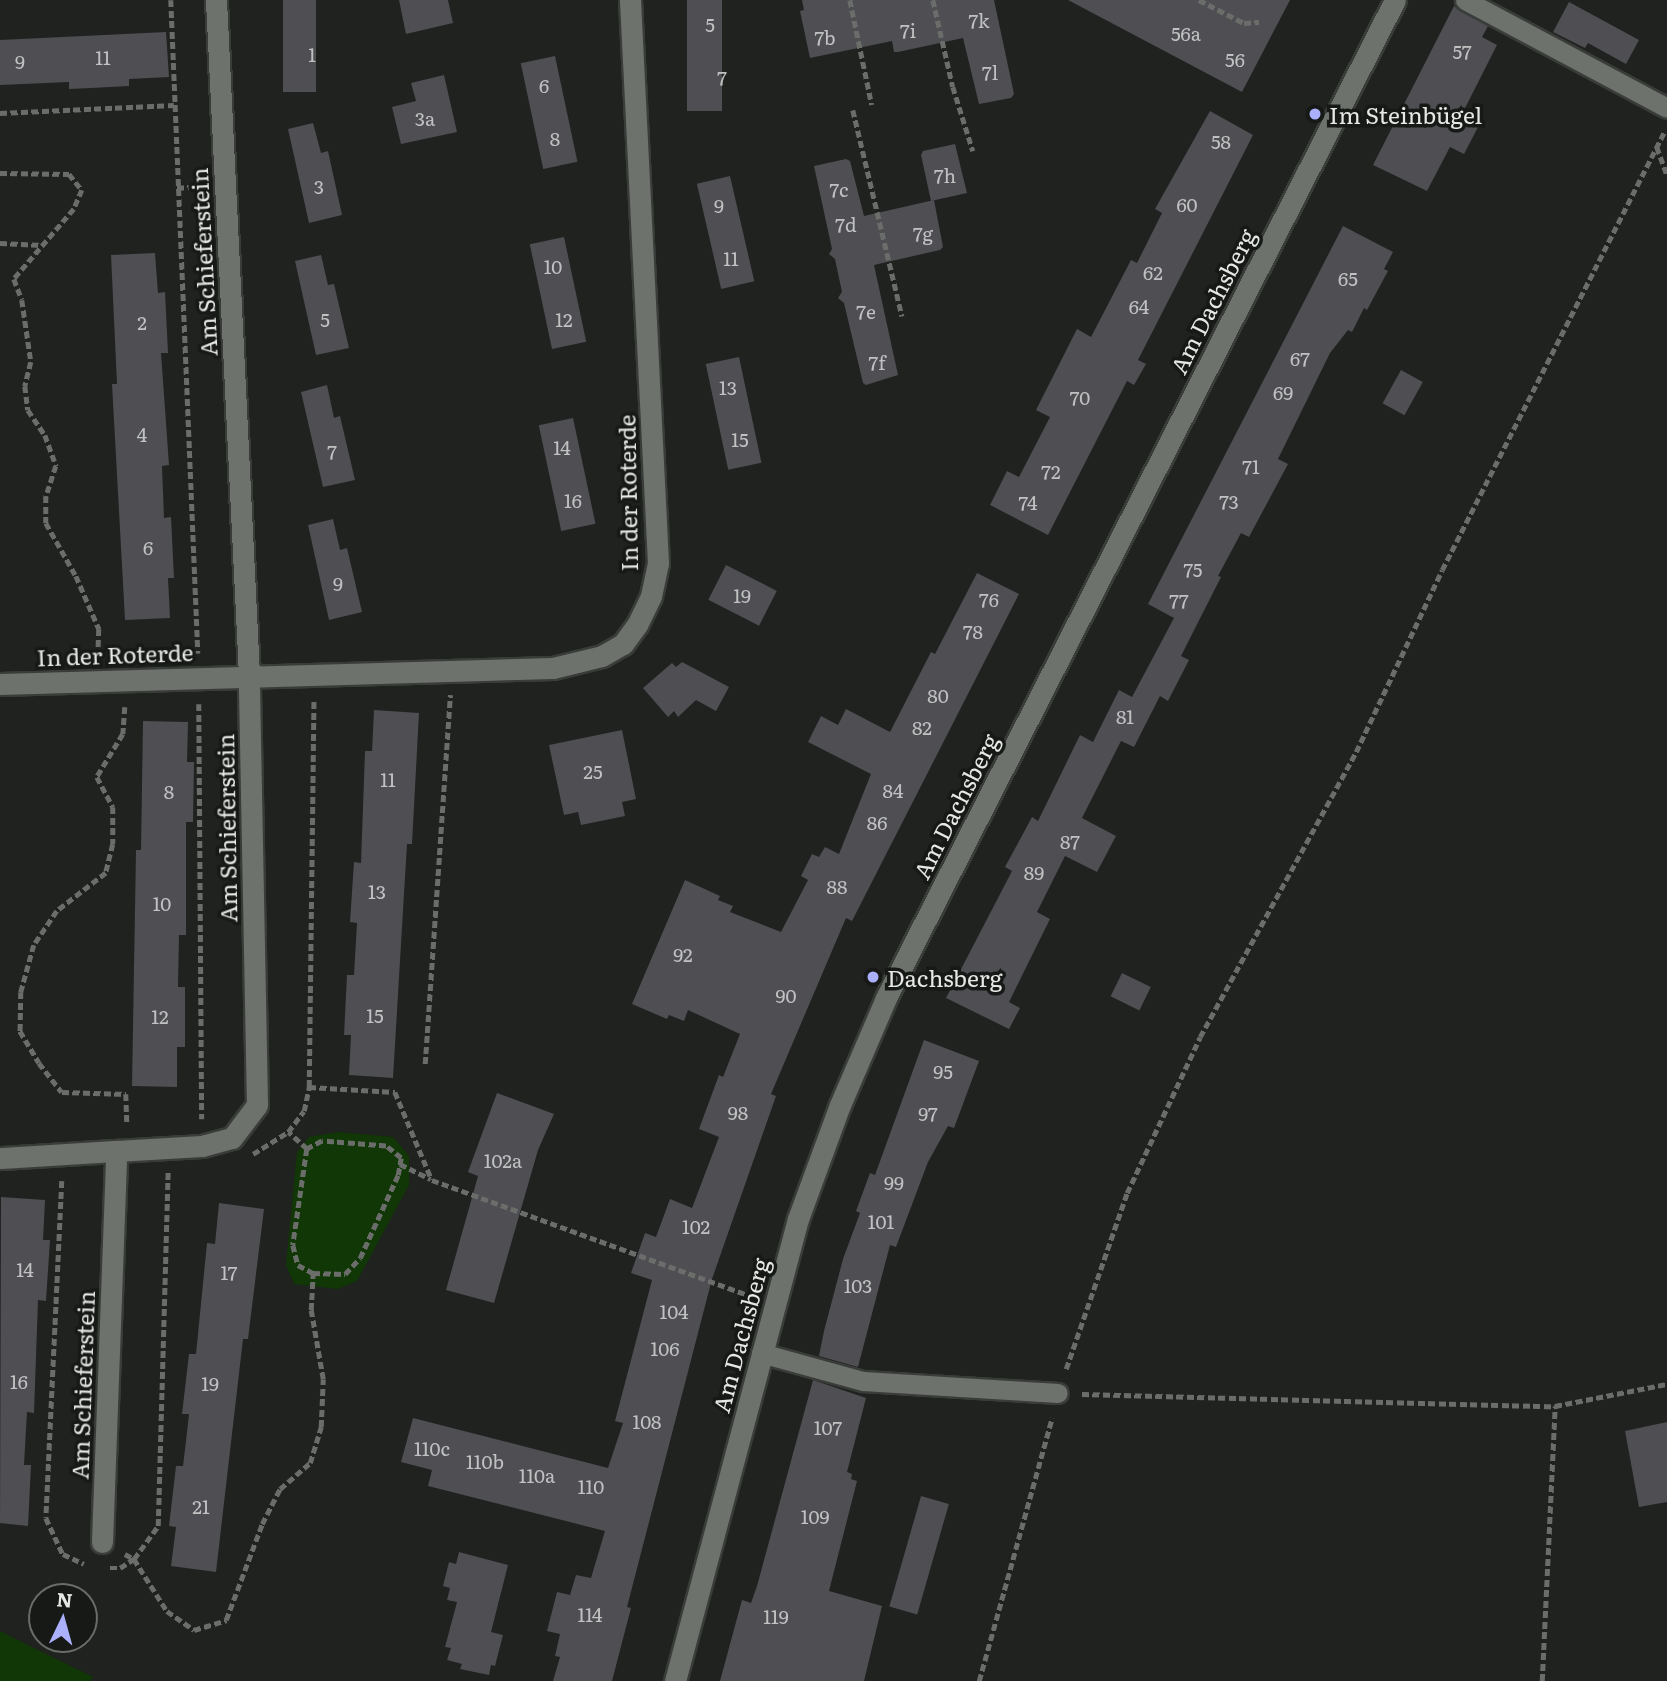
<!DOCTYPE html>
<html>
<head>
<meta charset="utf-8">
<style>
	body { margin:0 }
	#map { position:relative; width:1667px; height:1681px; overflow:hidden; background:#1f221f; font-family:Literata,serif }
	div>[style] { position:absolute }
	.green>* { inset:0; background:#103705 }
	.building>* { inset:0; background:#4e4e53; transform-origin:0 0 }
	.path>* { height:4.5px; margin-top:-2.25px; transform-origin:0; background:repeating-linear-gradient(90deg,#6a6d6a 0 7px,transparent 0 10.5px) }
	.roads { filter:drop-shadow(2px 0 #3a3c3a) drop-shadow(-2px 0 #3a3c3a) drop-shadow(0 2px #3a3c3a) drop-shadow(0 -2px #3a3c3a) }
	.service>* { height:19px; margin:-9.5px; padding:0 9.5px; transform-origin:9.5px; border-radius:9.5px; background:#6e726d }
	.minor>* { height:21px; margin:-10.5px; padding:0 10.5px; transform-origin:10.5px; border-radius:10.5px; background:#6e726d }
	.dots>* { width:19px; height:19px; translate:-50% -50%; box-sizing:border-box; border:4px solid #161916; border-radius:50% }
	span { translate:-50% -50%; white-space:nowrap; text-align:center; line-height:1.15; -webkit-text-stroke:7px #161916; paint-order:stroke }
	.number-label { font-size:19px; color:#c0c2c1 }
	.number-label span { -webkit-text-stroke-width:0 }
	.poi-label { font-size:23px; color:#e6e8e6 }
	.left { translate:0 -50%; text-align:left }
	.street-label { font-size:23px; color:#e6e8e6 }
	.north { position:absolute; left:28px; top:1583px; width:70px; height:70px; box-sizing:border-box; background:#161916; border:2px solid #696c69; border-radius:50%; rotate:5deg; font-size:19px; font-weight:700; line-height:28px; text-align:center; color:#e6e8e6 }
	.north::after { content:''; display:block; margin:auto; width:24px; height:32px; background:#aab0fb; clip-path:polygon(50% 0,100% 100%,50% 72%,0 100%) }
</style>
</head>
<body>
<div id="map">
	<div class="green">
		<i style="clip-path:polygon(338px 1132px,393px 1137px,409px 1156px,409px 1185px,357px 1281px,338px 1289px,294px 1284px,286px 1265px,297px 1152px,309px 1137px)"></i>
		<i style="clip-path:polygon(0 1631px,36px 1649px,93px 1677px,90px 1681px,0 1681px)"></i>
	</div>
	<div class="building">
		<i style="left:283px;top:0;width:33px;height:92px"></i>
		<i style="clip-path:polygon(399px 0,448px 0,453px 23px,406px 34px)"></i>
		<i style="left:687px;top:0;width:35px;height:111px"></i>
		<i style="clip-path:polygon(802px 0,994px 0,1014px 94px,1011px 98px,979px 104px,963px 38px,898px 52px,894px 52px,892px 41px,810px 58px,800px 11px,804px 10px)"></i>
		<i style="clip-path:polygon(1068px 0,1290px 0,1242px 92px)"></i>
		<i style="clip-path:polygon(1569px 2px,1639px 40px,1626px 64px,1588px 43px,1585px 48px,1553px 32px)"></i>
		<i style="clip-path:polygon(1454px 6px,1488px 26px,1482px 37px,1497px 45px,1460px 118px,1478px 127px,1464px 154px,1450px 147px,1427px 191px,1373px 165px)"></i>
		<i style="clip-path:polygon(166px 32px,169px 77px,129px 79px,129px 86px,91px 88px,69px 89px,69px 82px,0 85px,0 40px)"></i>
		<i style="left:555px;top:56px;width:108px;height:35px;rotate:78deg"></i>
		<i style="clip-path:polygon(444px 75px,457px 132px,401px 144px,392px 107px,416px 101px,411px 83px)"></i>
		<i style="clip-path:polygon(1210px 111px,1253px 135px,1138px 360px,1146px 364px,1134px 385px,1127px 381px,1048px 535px,990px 505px,1007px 471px,1019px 477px,1050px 417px,1036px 410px,1077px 329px,1091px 337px,1131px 260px,1137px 263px,1162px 213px,1155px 209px)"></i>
		<i style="clip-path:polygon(313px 123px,321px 153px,328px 151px,342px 215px,309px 223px,288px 129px)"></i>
		<i style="clip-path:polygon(955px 144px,967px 193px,931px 201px,921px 155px,923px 151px)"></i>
		<i style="clip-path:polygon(846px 159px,850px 161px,864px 216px,934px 200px,943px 247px,940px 250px,874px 265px,898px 375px,866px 385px,863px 383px,844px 303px,838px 298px,842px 292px,835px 259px,829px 254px,832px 249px,814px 166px)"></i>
		<i style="left:730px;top:176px;width:108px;height:34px;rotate:77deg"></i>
		<i style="clip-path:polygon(1343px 226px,1393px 252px,1384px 269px,1388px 271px,1367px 310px,1364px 308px,1352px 332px,1348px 330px,1330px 353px,1278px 459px,1288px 464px,1249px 537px,1241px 533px,1218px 576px,1221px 577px,1181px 656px,1189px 660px,1168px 701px,1160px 696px,1134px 747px,1121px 741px,1082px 818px,1116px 836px,1097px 872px,1065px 856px,1037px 912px,1050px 919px,1009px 1002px,1020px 1008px,1009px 1029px,946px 998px,1012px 871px,1005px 867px,1032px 817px,1038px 821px,1080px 735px,1093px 742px,1119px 690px,1132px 697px,1174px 618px,1148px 604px)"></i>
		<i style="left:564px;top:237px;width:107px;height:35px;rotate:78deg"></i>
		<i style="clip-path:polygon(155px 253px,158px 293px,165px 292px,168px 353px,161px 353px,169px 465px,162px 466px,164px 518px,171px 517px,174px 578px,168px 578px,170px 618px,125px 620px,112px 384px,117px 384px,111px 255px)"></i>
		<i style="clip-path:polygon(321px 255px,328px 285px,334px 284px,349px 348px,316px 355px,295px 261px)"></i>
		<i style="left:739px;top:357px;width:108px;height:34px;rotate:78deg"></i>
		<i style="left:1401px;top:370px;width:25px;height:38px;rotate:29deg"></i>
		<i style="clip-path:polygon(327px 385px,334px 418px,340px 416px,355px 480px,323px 487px,301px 392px)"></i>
		<i style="left:573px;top:418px;width:108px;height:35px;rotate:78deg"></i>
		<i style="clip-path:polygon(333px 519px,340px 550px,347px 548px,362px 612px,329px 620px,308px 525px)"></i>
		<i style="left:726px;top:565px;width:57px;height:39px;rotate:27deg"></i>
		<i style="clip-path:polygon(977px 573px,1019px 594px,852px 921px,846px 918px,771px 1094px,776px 1096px,712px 1279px,627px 1607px,631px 1608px,612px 1681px,553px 1681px,560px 1657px,555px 1656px,560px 1634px,547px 1631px,557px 1592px,570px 1595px,576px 1575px,591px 1578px,605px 1531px,428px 1486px,432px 1470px,401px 1462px,413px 1418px,608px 1468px,623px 1423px,615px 1421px,652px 1280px,631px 1273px,645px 1233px,656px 1237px,670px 1199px,692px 1208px,719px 1137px,699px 1129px,719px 1075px,723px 1077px,740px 1034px,688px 1010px,684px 1021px,669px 1015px,667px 1019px,632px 1004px,685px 880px,720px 896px,718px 900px,733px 906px,730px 912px,781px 932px,808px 880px,801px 876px,812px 854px,819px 857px,825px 847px,839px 854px,871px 774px,808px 742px,821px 716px,838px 725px,846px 709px,890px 732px,931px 652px,935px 654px)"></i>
		<i style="clip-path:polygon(682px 662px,729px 687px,716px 711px,696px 700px,678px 717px,674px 711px,668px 717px,643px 688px,672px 663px,676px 667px)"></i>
		<i style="clip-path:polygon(374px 710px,419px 713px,412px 844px,407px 844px,393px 1078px,349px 1075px,351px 1035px,344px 1035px,347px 975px,354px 975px,357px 923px,350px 922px,354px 862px,361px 863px,365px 751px,372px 751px)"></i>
		<i style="clip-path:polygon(143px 721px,188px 722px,187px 762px,194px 762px,193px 822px,186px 822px,186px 935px,179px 935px,178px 987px,185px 987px,185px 1047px,177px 1047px,177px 1087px,132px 1086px,136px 850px,141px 850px)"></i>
		<i style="clip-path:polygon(622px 730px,636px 799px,622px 802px,625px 816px,581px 825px,578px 812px,564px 815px,549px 745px)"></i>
		<i style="left:1122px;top:973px;width:32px;height:26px;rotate:26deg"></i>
		<i style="clip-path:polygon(924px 1040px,979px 1061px,954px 1128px,948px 1126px,928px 1162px,896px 1247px,890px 1245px,858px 1367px,819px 1356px,824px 1331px,843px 1259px,860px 1213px,856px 1211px,870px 1173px,875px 1175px)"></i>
		<i style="clip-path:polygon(497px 1093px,554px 1114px,538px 1150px,494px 1303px,446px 1290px,478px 1176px,468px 1172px)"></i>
		<i style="clip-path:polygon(1px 1197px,45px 1200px,43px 1240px,50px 1240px,46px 1301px,38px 1300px,34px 1413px,27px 1412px,24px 1465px,31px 1465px,28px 1526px,0 1523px)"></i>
		<i style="clip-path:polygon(219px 1203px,264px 1209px,248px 1339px,243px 1339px,216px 1572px,171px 1566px,176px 1527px,169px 1526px,176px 1466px,183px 1466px,186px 1441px,189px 1414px,182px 1414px,189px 1354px,196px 1354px,207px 1243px,215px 1244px)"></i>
		<i style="clip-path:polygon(813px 1380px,866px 1398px,847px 1472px,852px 1474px,851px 1479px,857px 1481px,829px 1591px,882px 1606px,864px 1681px,720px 1681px,742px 1600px,751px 1603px,757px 1586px)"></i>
		<i style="clip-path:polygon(1667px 1422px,1667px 1502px,1639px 1507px,1625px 1431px)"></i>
		<i style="left:921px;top:1496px;width:29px;height:115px;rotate:16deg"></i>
		<i style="clip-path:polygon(459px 1552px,508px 1565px,491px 1632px,503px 1635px,495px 1666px,491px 1665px,489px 1675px,460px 1669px,462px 1664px,447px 1660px,451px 1648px,445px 1647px,457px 1602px,447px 1600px,450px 1588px,443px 1586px,449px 1562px,456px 1564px)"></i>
	</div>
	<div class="path">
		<i style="left:171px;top:0;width:654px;rotate:87.63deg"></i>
		<i style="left:850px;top:0;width:107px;rotate:78.2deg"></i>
		<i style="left:933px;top:0;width:89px;rotate:77.1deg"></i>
		<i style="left:953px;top:87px;width:67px;rotate:72.6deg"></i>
		<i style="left:1199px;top:0;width:51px;rotate:27.1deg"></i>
		<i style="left:1244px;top:23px;width:15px;rotate:-4deg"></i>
		<i style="left:853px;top:110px;width:212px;rotate:76.6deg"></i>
		<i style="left:0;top:113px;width:174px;rotate:-2.6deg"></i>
		<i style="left:1657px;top:147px;width:30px;rotate:70deg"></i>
		<i style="left:0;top:173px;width:69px;rotate:0.8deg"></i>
		<i style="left:69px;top:174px;width:21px;rotate:51deg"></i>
		<i style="left:82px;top:190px;width:21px;rotate:113deg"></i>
		<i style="left:74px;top:209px;width:92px;rotate:130.6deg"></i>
		<i style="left:14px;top:279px;width:22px;rotate:69deg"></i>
		<i style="left:22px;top:300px;width:63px;rotate:81.7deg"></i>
		<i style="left:31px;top:362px;width:25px;rotate:104deg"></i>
		<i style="left:25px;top:386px;width:24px;rotate:83deg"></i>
		<i style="left:28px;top:410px;width:30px;rotate:56deg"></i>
		<i style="left:45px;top:435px;width:33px;rotate:70deg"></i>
		<i style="left:56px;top:466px;width:32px;rotate:108deg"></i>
		<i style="left:46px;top:496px;width:27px;rotate:90deg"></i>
		<i style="left:46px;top:523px;width:61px;rotate:60.5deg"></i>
		<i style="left:76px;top:576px;width:58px;rotate:66.5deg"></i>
		<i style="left:99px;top:629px;width:27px;rotate:92deg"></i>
		<i style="left:177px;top:188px;width:24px;rotate:-5deg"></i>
		<i style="left:0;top:243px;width:42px;rotate:2.7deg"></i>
		<i style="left:199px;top:704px;width:415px;rotate:89.6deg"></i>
		<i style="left:125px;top:707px;width:27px;rotate:94deg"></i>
		<i style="left:123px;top:734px;width:50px;rotate:121.2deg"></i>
		<i style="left:97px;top:777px;width:34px;rotate:62deg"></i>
		<i style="left:113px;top:807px;width:37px;rotate:90deg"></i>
		<i style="left:113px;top:844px;width:30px;rotate:104deg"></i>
		<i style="left:106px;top:873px;width:62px;rotate:142.2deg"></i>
		<i style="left:57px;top:911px;width:41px;rotate:124.1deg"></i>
		<i style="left:34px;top:945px;width:49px;rotate:105.5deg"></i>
		<i style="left:21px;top:992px;width:39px;rotate:91deg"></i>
		<i style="left:20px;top:1031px;width:37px;rotate:59deg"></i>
		<i style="left:39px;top:1063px;width:37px;rotate:52deg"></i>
		<i style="left:62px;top:1092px;width:64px;rotate:1.8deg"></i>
		<i style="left:126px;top:1094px;width:31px;rotate:88deg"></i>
		<i style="left:425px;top:1064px;width:370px;rotate:-86.1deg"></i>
		<i style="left:309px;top:1087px;width:86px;rotate:3.3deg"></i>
		<i style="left:395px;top:1092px;width:95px;rotate:67.2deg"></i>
		<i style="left:432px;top:1180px;width:338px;rotate:20deg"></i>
		<i style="left:307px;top:1149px;width:25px;rotate:-138deg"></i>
		<i style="left:288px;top:1132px;width:26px;rotate:-53deg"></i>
		<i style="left:304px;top:1111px;width:25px;rotate:-78deg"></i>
		<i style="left:309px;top:1087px;width:388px;rotate:-89.3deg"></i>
		<i style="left:253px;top:1154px;width:41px;rotate:-32.2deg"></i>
		<i style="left:400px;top:1164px;width:34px;rotate:26deg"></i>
		<i style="left:62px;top:1181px;width:337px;rotate:92.7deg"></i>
		<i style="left:46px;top:1518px;width:40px;rotate:65deg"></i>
		<i style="left:63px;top:1554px;width:23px;rotate:25deg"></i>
		<i style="left:1066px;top:1369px;width:186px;rotate:-70.9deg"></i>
		<i style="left:1127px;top:1193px;width:172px;rotate:-64.9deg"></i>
		<i style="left:1200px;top:1037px;width:325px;rotate:-61.3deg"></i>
		<i style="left:1356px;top:752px;width:201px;rotate:-64.7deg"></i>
		<i style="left:1442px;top:570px;width:492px;rotate:-63.1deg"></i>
		<i style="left:1082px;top:1394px;width:473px;rotate:1.5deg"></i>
		<i style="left:1555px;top:1406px;width:114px;rotate:-11.1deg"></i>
		<i style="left:125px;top:1554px;width:10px;rotate:29deg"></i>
		<i style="left:134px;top:1559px;width:62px;rotate:57.6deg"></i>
		<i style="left:167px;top:1611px;width:33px;rotate:35deg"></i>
		<i style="left:194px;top:1630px;width:34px;rotate:-17deg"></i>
		<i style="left:226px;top:1620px;width:103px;rotate:-69.4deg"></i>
		<i style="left:262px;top:1524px;width:39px;rotate:-63deg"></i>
		<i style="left:280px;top:1489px;width:40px;rotate:-41deg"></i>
		<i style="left:310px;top:1463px;width:38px;rotate:-73deg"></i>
		<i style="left:321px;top:1427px;width:48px;rotate:-87.6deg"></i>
		<i style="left:323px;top:1379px;width:70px;rotate:-99.9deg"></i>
		<i style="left:311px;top:1310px;width:37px;rotate:-87deg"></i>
		<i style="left:313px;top:1273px;width:32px;rotate:2deg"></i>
		<i style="left:345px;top:1274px;width:22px;rotate:-47deg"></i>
		<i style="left:360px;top:1258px;width:91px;rotate:-65.4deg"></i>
		<i style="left:398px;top:1175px;width:17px;rotate:-80deg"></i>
		<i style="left:401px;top:1158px;width:19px;rotate:-141deg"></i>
		<i style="left:386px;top:1146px;width:64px;rotate:-175.5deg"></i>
		<i style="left:322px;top:1141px;width:17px;rotate:152deg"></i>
		<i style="left:307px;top:1149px;width:97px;rotate:98.3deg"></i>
		<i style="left:293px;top:1245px;width:21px;rotate:76deg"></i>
		<i style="left:298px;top:1265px;width:17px;rotate:28deg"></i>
		<i style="left:110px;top:1568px;width:10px"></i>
		<i style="left:120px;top:1568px;width:17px;rotate:-33deg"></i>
		<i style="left:134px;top:1559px;width:41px;rotate:-54deg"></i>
		<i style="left:158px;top:1526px;width:354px;rotate:-88.4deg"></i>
		<i style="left:979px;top:1681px;width:273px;rotate:-74.5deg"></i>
		<i style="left:1542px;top:1681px;width:275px;rotate:-87.3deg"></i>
	</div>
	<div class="roads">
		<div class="service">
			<i style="left:1465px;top:0;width:229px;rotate:28.1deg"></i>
			<i style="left:761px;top:1353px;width:106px;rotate:15.4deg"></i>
			<i style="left:863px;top:1381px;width:195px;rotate:3.5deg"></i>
		</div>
		<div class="minor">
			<i style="left:0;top:684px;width:553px;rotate:-1.66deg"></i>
			<i style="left:553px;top:668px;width:50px;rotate:-13.8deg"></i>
			<i style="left:602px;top:656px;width:24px;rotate:-30deg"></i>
			<i style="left:623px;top:644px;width:24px;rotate:-54deg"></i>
			<i style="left:637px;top:625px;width:32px;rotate:-64deg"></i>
			<i style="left:651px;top:596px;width:34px;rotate:-78deg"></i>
			<i style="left:658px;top:563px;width:564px;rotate:-92.85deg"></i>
			<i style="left:0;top:1158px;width:116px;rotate:-3.5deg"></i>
			<i style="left:102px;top:1542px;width:391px;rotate:-87.9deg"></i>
			<i style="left:116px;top:1151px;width:86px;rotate:-3.3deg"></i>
			<i style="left:202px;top:1146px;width:31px;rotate:-15deg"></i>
			<i style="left:232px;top:1138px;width:41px;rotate:-52.9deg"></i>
			<i style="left:257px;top:1105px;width:430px;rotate:-91.1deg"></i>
			<i style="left:249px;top:675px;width:676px;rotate:-92.8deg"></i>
			<i style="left:675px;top:1681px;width:478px;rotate:-75.1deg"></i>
			<i style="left:798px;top:1219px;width:121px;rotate:-69.8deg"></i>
			<i style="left:840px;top:1105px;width:116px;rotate:-66.7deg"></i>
			<i style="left:886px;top:998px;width:1120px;rotate:-62.98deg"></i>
		</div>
	</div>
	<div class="dots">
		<i style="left:1315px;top:114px;background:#aab0fb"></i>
		<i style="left:873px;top:977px;background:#aab0fb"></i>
	</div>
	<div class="number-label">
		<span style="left:979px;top:21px">7k</span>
		<span style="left:710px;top:25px">5</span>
		<span style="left:908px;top:31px">7i</span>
		<span style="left:1186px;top:34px">56a</span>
		<span style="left:825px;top:38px">7b</span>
		<span style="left:1462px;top:52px">57</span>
		<span style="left:312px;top:55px">1</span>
		<span style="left:103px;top:58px">11</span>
		<span style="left:1235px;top:60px">56</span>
		<span style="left:20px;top:62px">9</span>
		<span style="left:990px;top:73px">7l</span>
		<span style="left:722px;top:78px">7</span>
		<span style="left:544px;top:86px">6</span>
		<span style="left:425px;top:119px">3a</span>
		<span style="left:555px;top:139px">8</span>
		<span style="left:1221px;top:142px">58</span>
		<span style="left:945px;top:176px">7h</span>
		<span style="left:319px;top:187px">3</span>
		<span style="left:839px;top:190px">7c</span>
		<span style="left:1187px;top:205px">60</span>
		<span style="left:719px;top:206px">9</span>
		<span style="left:846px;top:225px">7d</span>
		<span style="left:923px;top:234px">7g</span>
		<span style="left:731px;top:259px">11</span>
		<span style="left:553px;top:267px">10</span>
		<span style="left:1153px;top:273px">62</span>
		<span style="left:1348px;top:279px">65</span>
		<span style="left:1139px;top:307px">64</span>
		<span style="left:866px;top:312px">7e</span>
		<span style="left:325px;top:320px">5</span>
		<span style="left:564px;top:320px">12</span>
		<span style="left:142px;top:323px">2</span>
		<span style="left:1300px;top:359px">67</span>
		<span style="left:877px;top:363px">7f</span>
		<span style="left:728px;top:388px">13</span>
		<span style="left:1283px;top:393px">69</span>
		<span style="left:1080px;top:398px">70</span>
		<span style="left:142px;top:435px">4</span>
		<span style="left:740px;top:440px">15</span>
		<span style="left:562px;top:448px">14</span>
		<span style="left:332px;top:452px">7</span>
		<span style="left:1251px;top:467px">71</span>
		<span style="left:1051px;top:472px">72</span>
		<span style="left:573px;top:501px">16</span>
		<span style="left:1229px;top:502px">73</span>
		<span style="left:1028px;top:503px">74</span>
		<span style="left:148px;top:548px">6</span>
		<span style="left:1193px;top:570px">75</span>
		<span style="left:338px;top:584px">9</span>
		<span style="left:742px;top:596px">19</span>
		<span style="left:989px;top:600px">76</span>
		<span style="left:1179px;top:601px">77</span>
		<span style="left:973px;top:632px">78</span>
		<span style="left:938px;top:696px">80</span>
		<span style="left:1125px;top:717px">81</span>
		<span style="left:922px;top:728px">82</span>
		<span style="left:593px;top:772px">25</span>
		<span style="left:388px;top:780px">11</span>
		<span style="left:893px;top:791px">84</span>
		<span style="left:169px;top:792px">8</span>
		<span style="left:877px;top:823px">86</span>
		<span style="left:1070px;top:842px">87</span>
		<span style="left:1034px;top:873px">89</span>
		<span style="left:837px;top:887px">88</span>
		<span style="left:377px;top:892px">13</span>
		<span style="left:162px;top:904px">10</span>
		<span style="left:683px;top:955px">92</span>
		<span style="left:786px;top:996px">90</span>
		<span style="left:375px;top:1016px">15</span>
		<span style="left:160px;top:1017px">12</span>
		<span style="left:943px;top:1072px">95</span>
		<span style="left:738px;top:1113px">98</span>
		<span style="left:928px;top:1114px">97</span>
		<span style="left:503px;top:1161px">102a</span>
		<span style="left:894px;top:1183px">99</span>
		<span style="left:881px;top:1222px">101</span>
		<span style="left:696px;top:1227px">102</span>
		<span style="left:25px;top:1270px">14</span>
		<span style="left:229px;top:1273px">17</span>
		<span style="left:858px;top:1286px">103</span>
		<span style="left:674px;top:1312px">104</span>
		<span style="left:665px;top:1349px">106</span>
		<span style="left:19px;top:1382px">16</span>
		<span style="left:210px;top:1384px">19</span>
		<span style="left:647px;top:1422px">108</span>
		<span style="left:828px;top:1428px">107</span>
		<span style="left:432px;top:1449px">110c</span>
		<span style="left:485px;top:1462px">110b</span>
		<span style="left:537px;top:1476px">110a</span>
		<span style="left:591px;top:1487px">110</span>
		<span style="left:201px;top:1507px">21</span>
		<span style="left:815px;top:1517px">109</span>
		<span style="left:590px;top:1615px">114</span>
		<span style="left:776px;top:1617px">119</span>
	</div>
	<div class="poi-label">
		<span class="left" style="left:1329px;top:114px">Im Steinbügel</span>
		<span class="left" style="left:887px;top:977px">Dachsberg</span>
	</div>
	<div class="street-label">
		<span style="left:203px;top:262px;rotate:-93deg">Am Schieferstein</span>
		<span style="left:1212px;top:301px;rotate:-63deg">Am Dachsberg</span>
		<span style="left:627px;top:493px;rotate:-91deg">In der Roterde</span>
		<span style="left:115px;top:654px;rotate:-2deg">In der Roterde</span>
		<span style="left:955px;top:806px;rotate:-63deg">Am Dachsberg</span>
		<span style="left:226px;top:828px;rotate:-91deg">Am Schieferstein</span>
		<span style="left:740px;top:1335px;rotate:-75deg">Am Dachsberg</span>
		<span style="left:82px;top:1385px;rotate:-88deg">Am Schieferstein</span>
	</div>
	<div class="north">N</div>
</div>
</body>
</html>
